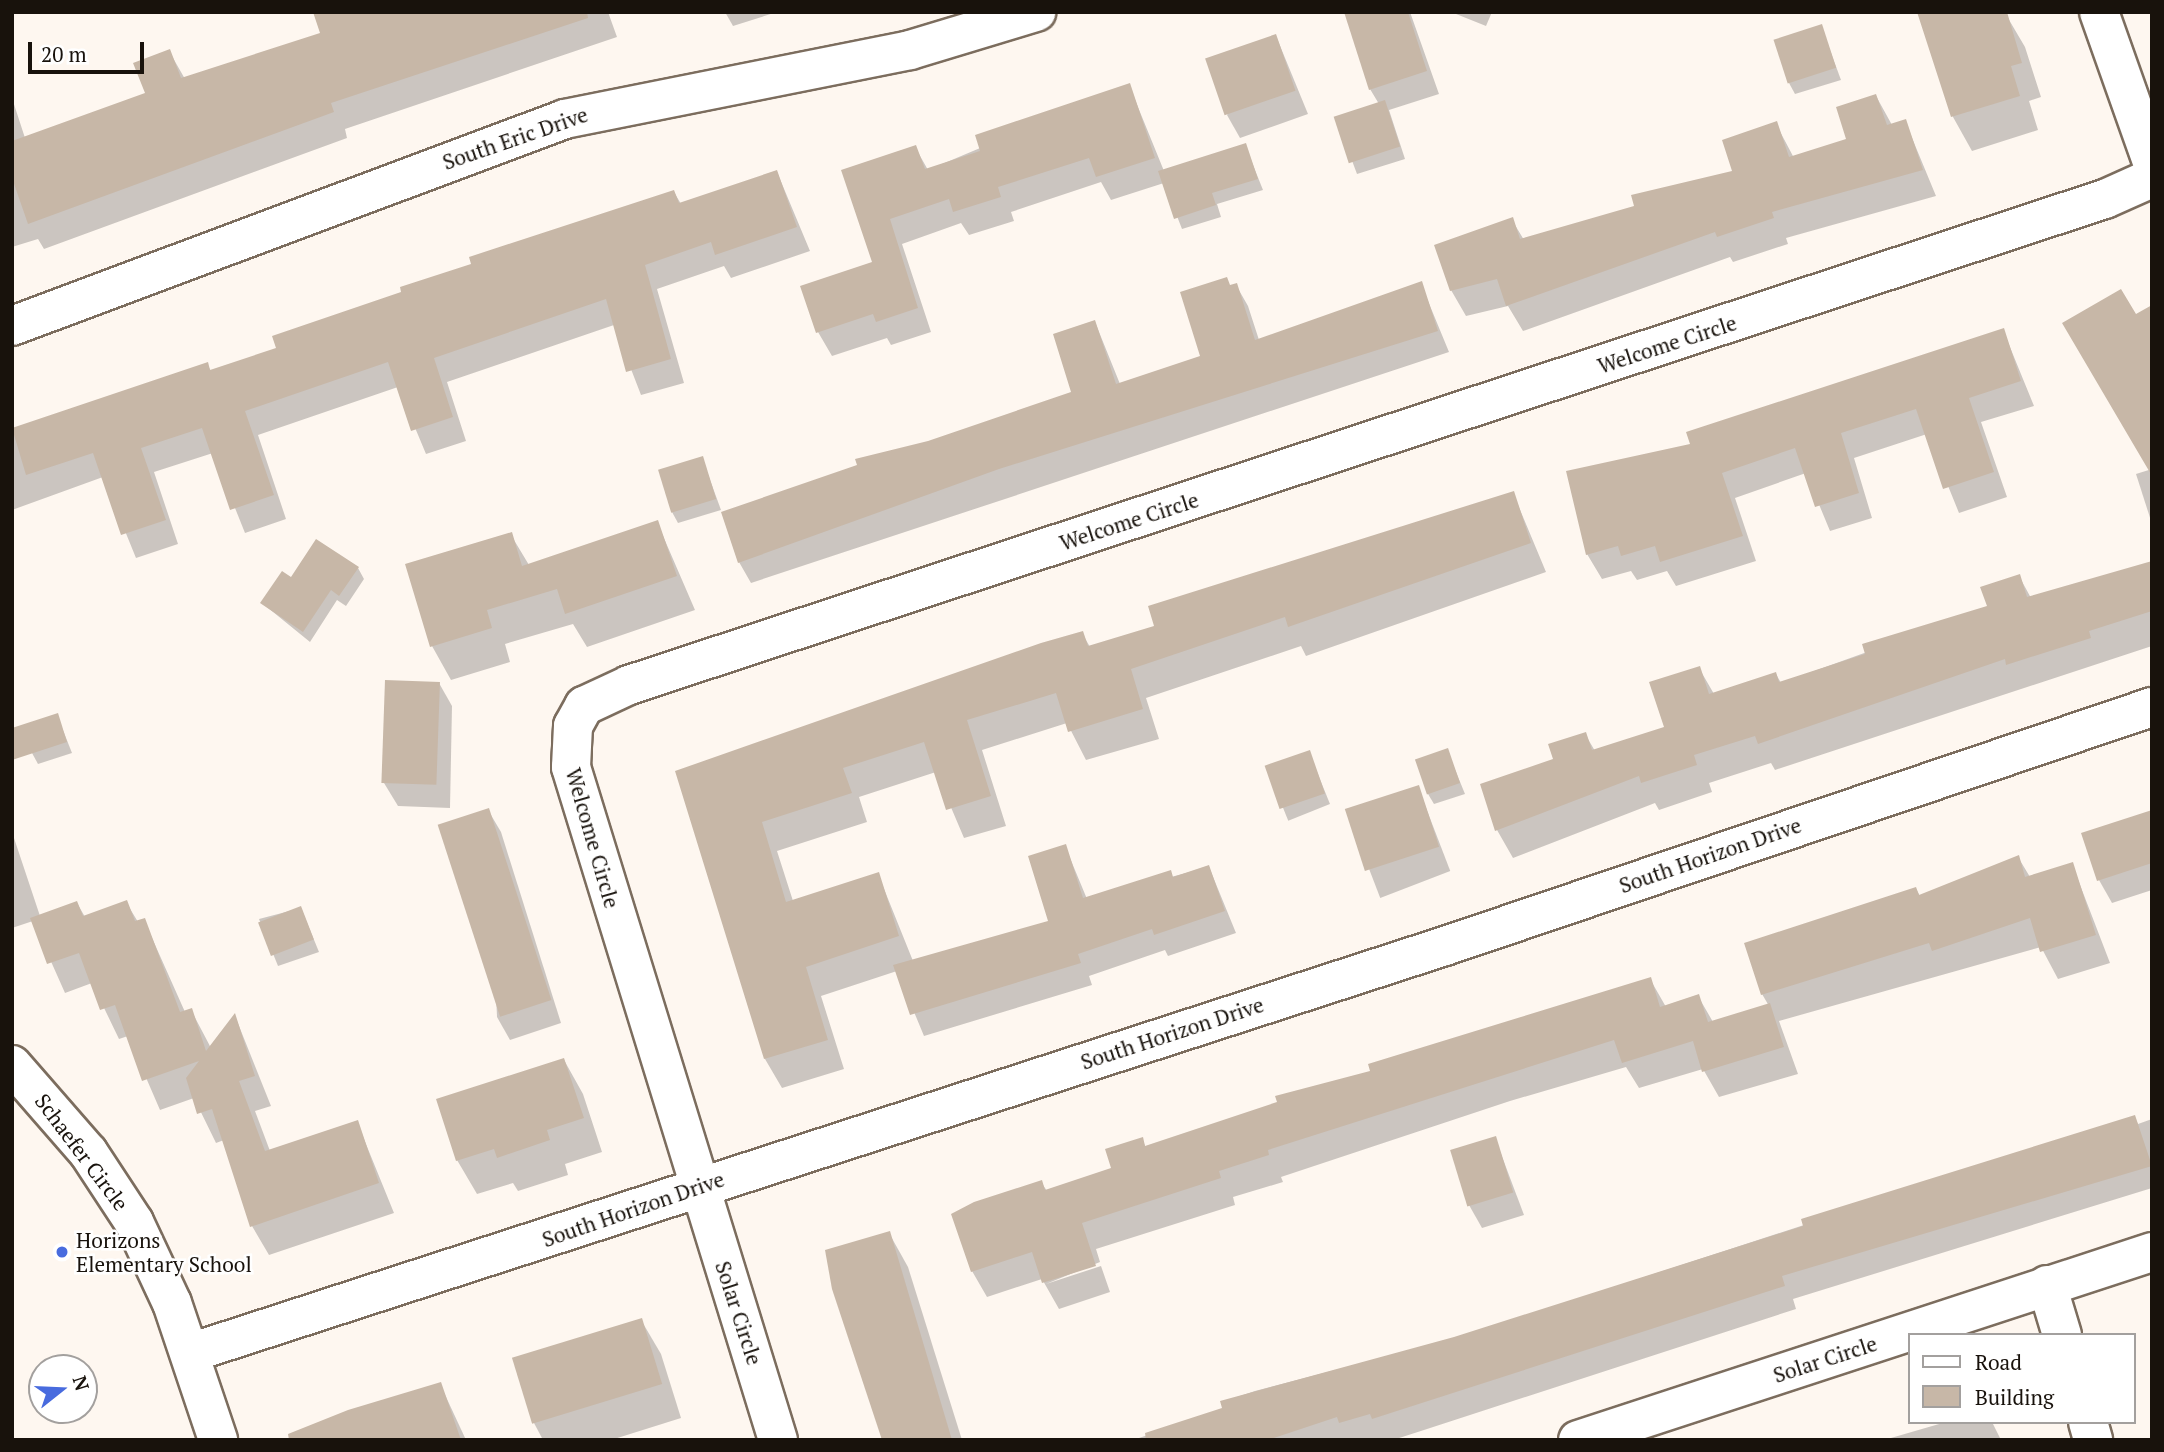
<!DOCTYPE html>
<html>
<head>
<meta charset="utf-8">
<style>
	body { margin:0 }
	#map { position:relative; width:2164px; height:1452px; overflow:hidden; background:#fef7f0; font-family:"PT Serif",serif }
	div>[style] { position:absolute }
	.shadow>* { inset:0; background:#0003; transform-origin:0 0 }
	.building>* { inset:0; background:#c7b7a7; transform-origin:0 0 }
	.roads { filter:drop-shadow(2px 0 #7c6d5e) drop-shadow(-2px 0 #7c6d5e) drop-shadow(0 2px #7c6d5e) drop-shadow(0 -2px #7c6d5e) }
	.minor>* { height:38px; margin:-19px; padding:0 19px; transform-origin:19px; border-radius:19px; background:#fff }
	.dots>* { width:19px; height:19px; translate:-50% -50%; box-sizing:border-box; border:4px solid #fff; border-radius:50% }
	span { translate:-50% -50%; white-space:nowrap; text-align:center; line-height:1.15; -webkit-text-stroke:5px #fff; paint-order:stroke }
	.street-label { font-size:21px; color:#18120c }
	.poi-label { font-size:21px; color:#18120c }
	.left { translate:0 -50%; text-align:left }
	.frame { position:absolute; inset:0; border:14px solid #18120c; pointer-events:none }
	.legend { position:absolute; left:1908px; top:1333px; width:228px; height:91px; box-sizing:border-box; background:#fff; border:2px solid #a3a09e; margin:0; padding:9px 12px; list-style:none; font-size:21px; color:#18120c }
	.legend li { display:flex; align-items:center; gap:14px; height:35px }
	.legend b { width:35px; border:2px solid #a3a09e }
	.north { position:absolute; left:28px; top:1354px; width:70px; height:70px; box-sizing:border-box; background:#fff; border:2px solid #a3a09e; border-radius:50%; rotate:72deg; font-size:19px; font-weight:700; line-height:28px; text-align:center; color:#18120c }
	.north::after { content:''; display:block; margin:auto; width:24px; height:32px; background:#486bde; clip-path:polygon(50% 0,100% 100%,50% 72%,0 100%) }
	.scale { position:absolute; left:28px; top:42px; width:116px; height:32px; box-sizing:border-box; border:4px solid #18120c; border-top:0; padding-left:9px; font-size:21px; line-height:24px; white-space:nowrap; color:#18120c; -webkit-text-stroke:5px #fff; paint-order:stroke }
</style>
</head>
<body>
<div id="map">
	<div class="shadow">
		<i style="clip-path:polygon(427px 12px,608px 12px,617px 37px,345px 129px,347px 138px,44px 249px,38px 239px,12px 247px,12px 98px,25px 138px,147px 94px,169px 51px,185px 79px,322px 34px)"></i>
		<i style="clip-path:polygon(725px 12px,777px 12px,733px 26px)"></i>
		<i style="clip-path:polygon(1357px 12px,1410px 12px,1439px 94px,1389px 110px,1405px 159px,1357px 174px,1336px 118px,1379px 104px,1370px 89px)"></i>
		<i style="clip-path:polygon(1451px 12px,1492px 12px,1486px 26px)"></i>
		<i style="clip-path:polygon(1919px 12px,2005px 13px,2025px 47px,2041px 97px,2029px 101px,2038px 130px,1972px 151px,1953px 117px)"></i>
		<i style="clip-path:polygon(1821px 26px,1841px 80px,1795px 94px,1789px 83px)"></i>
		<i style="clip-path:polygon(1276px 36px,1308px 114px,1240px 138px,1227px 115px)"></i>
		<i style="clip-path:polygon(1129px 85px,1164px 171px,1245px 145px,1263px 190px,1217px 204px,1221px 217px,1182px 229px,1164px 183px,1111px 200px,1101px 182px,1011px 212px,1014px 221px,969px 235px,961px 223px,902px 244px,931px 332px,891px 345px,887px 338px,832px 356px,818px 332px,874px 263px,915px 147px,928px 170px)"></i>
		<i style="clip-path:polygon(1876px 96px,1892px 125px,1905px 121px,1936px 196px,1786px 238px,1788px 244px,1733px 262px,1730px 257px,1523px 331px,1508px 306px,1466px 316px,1451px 290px,1512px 220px,1524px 240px,1637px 207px,1734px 172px,1776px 124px,1794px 158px,1849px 140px)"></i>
		<i style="clip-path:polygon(777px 172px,810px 251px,731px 278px,724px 266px,657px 289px,684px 383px,641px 395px,614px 325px,447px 382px,466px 441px,426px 454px,398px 387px,258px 435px,286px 519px,245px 533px,213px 453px,154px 472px,178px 544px,136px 558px,103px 477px,12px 510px,12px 430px,207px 364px,211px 371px,278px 349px,473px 265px,674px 192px,681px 204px)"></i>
		<i style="clip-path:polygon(1421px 284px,1449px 352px,751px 583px,739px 562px,928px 443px,1074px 393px,1095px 322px,1120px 384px,1203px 358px,1230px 287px,1236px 285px,1248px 306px,1259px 340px)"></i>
		<i style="clip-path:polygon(2003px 330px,2034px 406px,1981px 422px,2007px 497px,1959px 513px,1927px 434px,1854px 458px,1872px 518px,1830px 531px,1806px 473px,1735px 498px,1756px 561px,1676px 586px,1667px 571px,1637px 580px,1631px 571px,1602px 579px,1587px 554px,1693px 445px)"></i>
		<i style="clip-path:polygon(702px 458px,721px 510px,678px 523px,672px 512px)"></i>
		<i style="clip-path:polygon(2152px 469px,2152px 524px,2136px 474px)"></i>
		<i style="clip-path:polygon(1513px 493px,1546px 572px,1306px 656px,1301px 646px,1146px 698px,1159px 739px,1086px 760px,1067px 723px,982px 750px,1006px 826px,964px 838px,936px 772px,859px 797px,867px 822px,777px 851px,793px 901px,878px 874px,913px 961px,1050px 922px,1065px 846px,1087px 899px,1209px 867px,1236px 933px,1168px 956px,1165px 950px,1089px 976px,1092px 985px,924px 1036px,897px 971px,821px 996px,844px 1069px,782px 1088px,765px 1059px,677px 772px,1082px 633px,1090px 647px,1157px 627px)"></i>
		<i style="clip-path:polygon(657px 522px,695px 610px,587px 647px,573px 624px,505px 644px,510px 662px,451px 680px,432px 646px,511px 535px,529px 565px)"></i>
		<i style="clip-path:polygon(2152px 562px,2152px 646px,1775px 770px,1771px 763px,1709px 783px,1712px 792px,1659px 810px,1655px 803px,1513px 858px,1497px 830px,1482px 785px,1555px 760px,1585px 734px,1595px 751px,1666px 728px,1699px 668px,1714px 694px,1776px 674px,1781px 683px,1989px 608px,2019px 576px,2031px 598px)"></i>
		<i style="clip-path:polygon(358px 568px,364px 579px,346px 606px,337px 600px,310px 642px,262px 603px,292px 580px)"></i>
		<i style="clip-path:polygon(439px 683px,452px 706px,450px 808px,398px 806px,384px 783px)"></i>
		<i style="clip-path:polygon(57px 715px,72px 753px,38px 764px,32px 753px)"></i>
		<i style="clip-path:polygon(1447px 750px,1465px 794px,1434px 804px,1428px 794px)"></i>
		<i style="left:1309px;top:752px;width:56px;height:45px;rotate:68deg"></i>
		<i style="left:1418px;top:787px;width:90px;height:75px;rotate:69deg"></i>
		<i style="clip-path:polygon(488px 810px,501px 832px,561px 1023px,510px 1040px,497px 1017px)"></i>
		<i style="clip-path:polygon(2152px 812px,2152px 890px,2112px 903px,2099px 880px)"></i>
		<i style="clip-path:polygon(12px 832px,40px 916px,77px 903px,85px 917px,126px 902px,138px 922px,144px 920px,185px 1012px,191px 1010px,211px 1048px,235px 1016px,271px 1106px,255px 1111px,270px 1151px,357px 1122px,394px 1213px,269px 1255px,252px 1226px,224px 1140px,216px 1143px,194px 1098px,160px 1110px,128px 1036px,119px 1039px,92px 983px,65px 993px,33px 921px,12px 928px)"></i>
		<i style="clip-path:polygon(2018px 857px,2030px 877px,2072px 864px,2110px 963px,2058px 979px,2041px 947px,1779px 1021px,1798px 1074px,1719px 1097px,1703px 1069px,1639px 1088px,1626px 1067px,1510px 1101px,1281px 1177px,1283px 1182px,1233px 1197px,1235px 1205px,1096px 1249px,1100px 1262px,1046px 1284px,1101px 1266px,1110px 1292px,1059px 1309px,1042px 1279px,987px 1297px,972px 1271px,1041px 1182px,1047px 1191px,1114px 1169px,1142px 1139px,1146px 1148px,1650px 979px,1666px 1007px,1698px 996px,1713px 1022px,1769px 1006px,1762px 994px,1916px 889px,1920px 896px)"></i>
		<i style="clip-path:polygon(301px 908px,319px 952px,278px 966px,259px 919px)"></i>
		<i style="clip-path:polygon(564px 1060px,583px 1094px,602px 1152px,565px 1164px,568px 1175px,518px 1191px,513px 1183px,477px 1194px,457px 1160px)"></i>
		<i style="clip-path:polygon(2134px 1117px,2138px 1124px,2152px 1119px,2152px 1188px,1793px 1299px,1796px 1309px,1424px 1430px,1393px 1440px,1133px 1440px,1225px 1409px,1222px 1402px,1255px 1391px,1455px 1339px)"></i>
		<i style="clip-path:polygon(1495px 1138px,1524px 1215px,1482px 1228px,1469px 1205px)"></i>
		<i style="clip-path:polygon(889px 1233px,908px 1267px,962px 1440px,885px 1440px)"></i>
		<i style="clip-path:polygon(641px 1320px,661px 1354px,681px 1418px,611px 1440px,543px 1440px,534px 1423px)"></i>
		<i style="clip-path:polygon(440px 1384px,466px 1440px,318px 1440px)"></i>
		<i style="clip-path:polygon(1946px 1422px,1992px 1422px,2001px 1440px,1884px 1440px)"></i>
	</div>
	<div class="building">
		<i style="clip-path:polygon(313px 12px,587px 12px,588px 18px,331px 103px,334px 112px,28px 224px,12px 178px,12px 141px,145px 93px,133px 63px,170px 49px,181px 78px,320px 33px)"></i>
		<i style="clip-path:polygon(1344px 12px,1408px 12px,1427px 71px,1369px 90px)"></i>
		<i style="clip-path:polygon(1917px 12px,2007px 12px,2022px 63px,2011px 66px,2020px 96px,1951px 117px)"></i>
		<i style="left:1822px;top:24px;width:46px;height:51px;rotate:72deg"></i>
		<i style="left:1276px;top:34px;width:60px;height:75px;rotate:71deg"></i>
		<i style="clip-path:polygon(1130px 83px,1155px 158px,1096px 177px,1089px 158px,998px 187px,1001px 197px,953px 212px,949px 199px,890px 219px,918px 308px,876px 322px,873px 314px,816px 333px,800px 286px,872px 262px,841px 170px,916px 145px,925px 169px,980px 151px,975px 135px)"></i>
		<i style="clip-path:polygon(1876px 94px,1887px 125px,1906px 119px,1923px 170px,1772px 212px,1774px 218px,1717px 237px,1715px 232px,1506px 306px,1497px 279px,1450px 291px,1434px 245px,1513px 217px,1520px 239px,1634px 206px,1631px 195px,1732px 171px,1722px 140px,1777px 121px,1789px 157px,1846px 139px,1836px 107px)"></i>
		<i style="left:1385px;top:100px;width:49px;height:54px;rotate:72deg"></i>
		<i style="clip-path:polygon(1246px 143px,1258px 179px,1212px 193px,1216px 205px,1174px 219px,1158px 171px)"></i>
		<i style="clip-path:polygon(777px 170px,797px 227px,715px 255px,711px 242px,645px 265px,671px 359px,626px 372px,606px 299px,434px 358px,453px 417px,411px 431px,388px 362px,245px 411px,274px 495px,230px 510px,202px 428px,141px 448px,166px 520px,121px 535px,93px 453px,26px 475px,12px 428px,208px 362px,210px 370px,276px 348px,272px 336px,401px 292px,400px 287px,471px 264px,469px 257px,674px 190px,679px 203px)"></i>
		<i style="clip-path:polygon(1227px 277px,1230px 285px,1237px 283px,1255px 340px,1422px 281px,1438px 331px,999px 469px,738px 563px,721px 512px,857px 465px,855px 459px,928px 441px,1071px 392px,1053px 334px,1095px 320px,1116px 384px,1200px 356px,1180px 292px)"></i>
		<i style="clip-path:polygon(2121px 289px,2136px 314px,2152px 305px,2152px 476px,2062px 323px)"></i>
		<i style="clip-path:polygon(2004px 328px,2021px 381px,1969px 398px,1994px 472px,1943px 489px,1916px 409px,1841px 433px,1859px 493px,1815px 507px,1795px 448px,1722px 473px,1743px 536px,1660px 562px,1655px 546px,1621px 556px,1618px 546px,1586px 555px,1566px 471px,1690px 444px,1686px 432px)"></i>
		<i style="left:703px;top:456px;width:45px;height:47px;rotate:73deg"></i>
		<i style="clip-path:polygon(1514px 491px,1531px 543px,1288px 627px,1285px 617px,1131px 669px,1143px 709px,1068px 732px,1056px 693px,967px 720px,991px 796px,946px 810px,924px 742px,843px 768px,852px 793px,762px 822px,786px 902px,879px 872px,899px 936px,806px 967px,828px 1040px,764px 1059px,675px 771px,1041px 643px,1083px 631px,1088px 646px,1154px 626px,1148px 606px)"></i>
		<i style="clip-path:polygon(658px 520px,677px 576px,565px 614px,557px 589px,487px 610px,492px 628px,430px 647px,405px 564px,512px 532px,522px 566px)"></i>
		<i style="clip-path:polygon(316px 539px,359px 567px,339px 596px,331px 590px,303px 632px,260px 603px,282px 571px,291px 577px)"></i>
		<i style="clip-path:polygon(2152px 561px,2152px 611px,2089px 631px,2091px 638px,2006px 665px,2005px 659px,1758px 744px,1755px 736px,1694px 755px,1697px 765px,1641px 783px,1639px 776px,1495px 831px,1480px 784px,1553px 759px,1548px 744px,1586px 732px,1592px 750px,1664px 727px,1649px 682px,1700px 666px,1709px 694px,1776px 672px,1779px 682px,1865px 654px,1862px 644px,1987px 606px,1980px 587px,2020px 574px,2027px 597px)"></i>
		<i style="left:385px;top:680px;width:55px;height:103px;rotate:2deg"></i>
		<i style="clip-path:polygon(58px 713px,67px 742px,12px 760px,12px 728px)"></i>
		<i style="left:1448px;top:748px;width:37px;height:35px;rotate:71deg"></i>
		<i style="left:1310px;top:750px;width:46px;height:48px;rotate:71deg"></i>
		<i style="left:1419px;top:785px;width:65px;height:78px;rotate:72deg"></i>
		<i style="left:489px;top:808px;width:202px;height:54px;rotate:72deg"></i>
		<i style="clip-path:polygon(2152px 810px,2152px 863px,2097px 881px,2081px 833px)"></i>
		<i style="clip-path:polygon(1066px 844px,1083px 898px,1171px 870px,1173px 877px,1209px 865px,1225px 911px,1154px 935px,1152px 929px,1078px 954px,1081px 963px,910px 1015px,893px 965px,1048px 921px,1028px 856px)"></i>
		<i style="clip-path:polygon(2019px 855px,2025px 877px,2073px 862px,2096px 935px,2040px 952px,2030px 918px,1932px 951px,1929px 943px,1761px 995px,1744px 943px,1916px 887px,1919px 895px)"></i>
		<i style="clip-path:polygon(127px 900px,135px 921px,145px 918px,180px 1012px,192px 1008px,206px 1051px,235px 1013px,255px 1076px,239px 1081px,265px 1151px,358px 1120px,379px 1183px,250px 1227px,212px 1109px,197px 1114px,186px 1078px,199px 1061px,142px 1081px,115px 1005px,100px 1010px,79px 953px,47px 964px,30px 918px,77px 901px,83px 916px)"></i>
		<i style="left:301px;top:906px;width:36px;height:46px;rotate:69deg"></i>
		<i style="clip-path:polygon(1651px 977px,1660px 1007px,1699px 994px,1708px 1022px,1770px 1003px,1784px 1047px,1702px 1072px,1693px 1041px,1622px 1063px,1614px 1040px,1268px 1150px,1269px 1155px,1219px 1171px,1221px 1178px,1082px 1223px,1096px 1266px,1042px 1283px,1032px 1252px,971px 1272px,951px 1214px,974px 1202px,1042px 1180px,1045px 1190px,1111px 1168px,1105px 1149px,1143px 1137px,1145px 1146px,1277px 1102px,1275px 1096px,1370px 1071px,1368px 1064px)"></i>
		<i style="clip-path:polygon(564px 1058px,584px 1118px,547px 1130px,550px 1140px,497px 1158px,494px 1149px,456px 1161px,436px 1099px)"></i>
		<i style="clip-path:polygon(2135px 1115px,2152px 1166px,1782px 1276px,1785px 1286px,1372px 1419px,1370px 1414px,1339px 1423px,1337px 1417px,1268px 1440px,1146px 1440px,1145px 1433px,1222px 1408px,1220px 1401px,1454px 1337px,1803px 1226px,1801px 1219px)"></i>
		<i style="left:1496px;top:1136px;width:59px;height:48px;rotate:73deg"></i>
		<i style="clip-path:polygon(890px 1231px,952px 1440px,882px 1440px,832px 1289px,825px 1250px)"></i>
		<i style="left:642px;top:1318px;width:69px;height:136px;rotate:73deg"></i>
		<i style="clip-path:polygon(441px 1382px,461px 1440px,289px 1440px,288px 1434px,348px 1410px)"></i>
	</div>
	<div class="roads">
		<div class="minor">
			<i style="left:2099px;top:12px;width:159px;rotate:70.5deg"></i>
			<i style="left:12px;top:326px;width:590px;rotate:-20.52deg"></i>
			<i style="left:565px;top:119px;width:352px;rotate:-11.3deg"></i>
			<i style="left:910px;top:50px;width:132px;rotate:-16.8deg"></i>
			<i style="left:12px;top:1065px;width:116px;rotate:48.9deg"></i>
			<i style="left:88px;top:1152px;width:84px;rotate:56.7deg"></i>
			<i style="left:134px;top:1222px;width:89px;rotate:64.9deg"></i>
			<i style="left:172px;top:1303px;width:145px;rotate:71.4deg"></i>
			<i style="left:2047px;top:1285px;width:52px;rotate:73.3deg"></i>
			<i style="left:190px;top:1353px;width:1319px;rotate:-17.97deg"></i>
			<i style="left:1445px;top:946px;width:746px;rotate:-18.68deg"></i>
			<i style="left:2088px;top:1422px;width:19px;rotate:74deg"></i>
			<i style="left:778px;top:1440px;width:704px;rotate:-107.1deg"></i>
			<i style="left:571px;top:767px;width:41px;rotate:-87.2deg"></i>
			<i style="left:573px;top:726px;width:23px;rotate:-61deg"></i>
			<i style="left:584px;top:706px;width:50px;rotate:-25deg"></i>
			<i style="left:629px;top:685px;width:1554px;rotate:-18.23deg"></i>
			<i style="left:2105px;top:199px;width:51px;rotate:-24.1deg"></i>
			<i style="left:1578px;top:1440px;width:604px;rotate:-18.13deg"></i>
		</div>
	</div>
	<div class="dots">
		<i style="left:62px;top:1252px;background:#486bde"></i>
	</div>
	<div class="street-label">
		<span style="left:515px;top:138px;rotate:-19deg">South Eric Drive</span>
		<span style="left:1667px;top:344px;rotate:-18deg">Welcome Circle</span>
		<span style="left:1129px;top:521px;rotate:-18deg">Welcome Circle</span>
		<span style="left:593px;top:838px;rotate:74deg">Welcome Circle</span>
		<span style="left:1710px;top:855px;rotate:-19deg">South Horizon Drive</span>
		<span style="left:1172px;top:1033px;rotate:-18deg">South Horizon Drive</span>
		<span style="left:82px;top:1152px;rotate:53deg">Schaefer Circle</span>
		<span style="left:633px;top:1209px;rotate:-19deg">South Horizon Drive</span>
		<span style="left:739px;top:1313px;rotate:72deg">Solar Circle</span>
		<span style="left:1825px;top:1359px;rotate:-18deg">Solar Circle</span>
	</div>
	<div class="poi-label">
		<span class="left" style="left:76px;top:1252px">Horizons<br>Elementary School</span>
	</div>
	<div class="frame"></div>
	<ul class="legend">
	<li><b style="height:9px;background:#fff"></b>Road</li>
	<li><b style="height:19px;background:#c7b7a7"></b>Building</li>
	</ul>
	<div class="north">N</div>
	<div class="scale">20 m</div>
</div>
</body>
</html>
